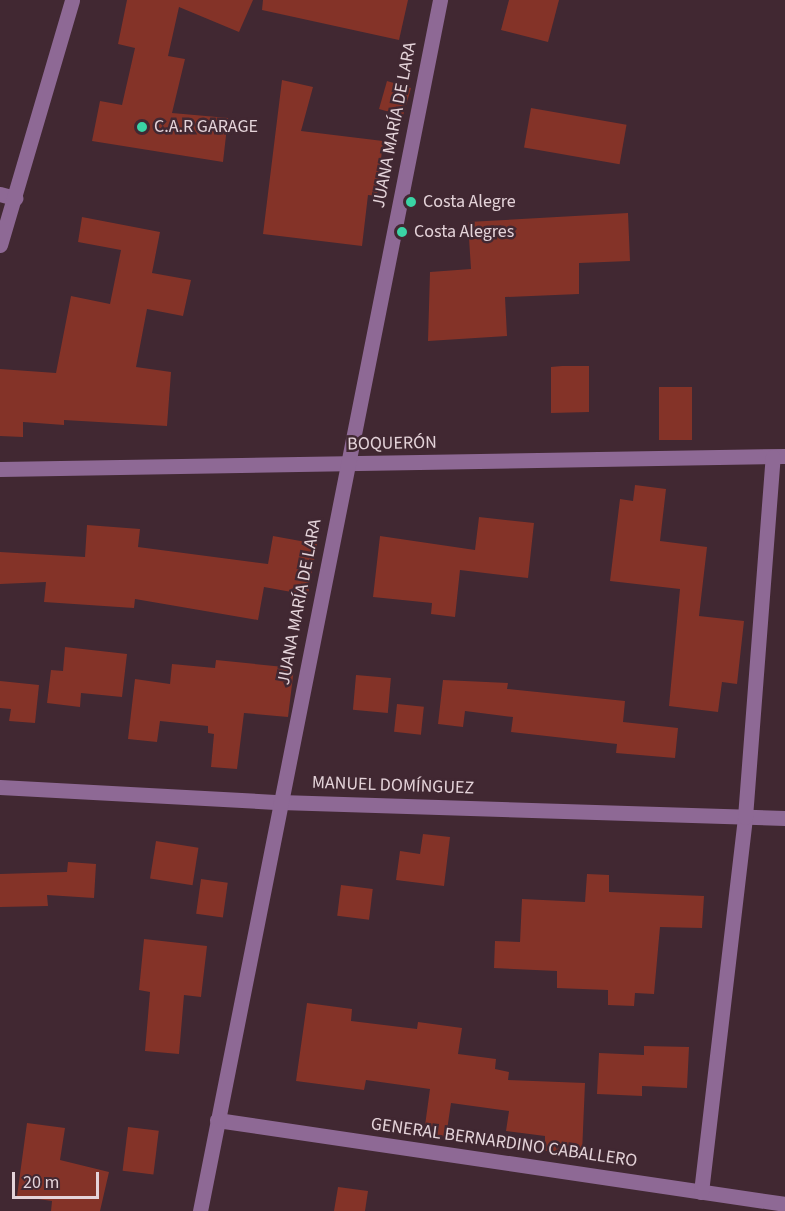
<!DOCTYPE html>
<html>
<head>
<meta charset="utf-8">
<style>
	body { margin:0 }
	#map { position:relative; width:785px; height:1211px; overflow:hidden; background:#412832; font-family:"Source Sans 3",sans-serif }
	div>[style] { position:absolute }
	.building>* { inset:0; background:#843328; transform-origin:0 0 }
	.minor>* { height:15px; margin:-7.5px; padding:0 7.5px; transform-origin:7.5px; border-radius:7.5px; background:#8e6995 }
	.dots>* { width:16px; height:16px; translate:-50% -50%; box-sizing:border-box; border:3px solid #412832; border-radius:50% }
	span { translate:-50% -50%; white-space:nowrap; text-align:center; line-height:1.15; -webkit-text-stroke:5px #412832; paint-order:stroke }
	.street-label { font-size:18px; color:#e4d3d9 }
	.poi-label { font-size:18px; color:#e4d3d9 }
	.left { translate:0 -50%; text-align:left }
	.scale { position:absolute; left:12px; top:1172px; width:87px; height:27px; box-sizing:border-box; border:3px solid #e4d3d9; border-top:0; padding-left:8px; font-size:18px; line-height:21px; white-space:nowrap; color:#e4d3d9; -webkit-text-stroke:4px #412832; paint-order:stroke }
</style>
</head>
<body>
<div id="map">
	<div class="building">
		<i style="clip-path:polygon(127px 0,253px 0,239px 32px,179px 7px,168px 56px,185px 59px,172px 113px,228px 118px,223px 162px,92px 141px,100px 101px,122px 105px,135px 48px,118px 44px)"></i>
		<i style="clip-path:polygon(263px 0,408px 0,399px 40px,262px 10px)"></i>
		<i style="clip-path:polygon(509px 0,559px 0,548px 42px,501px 30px)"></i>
		<i style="clip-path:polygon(282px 80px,313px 87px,301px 131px,383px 141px,377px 196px,368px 195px,362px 246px,263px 234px)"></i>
		<i style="left:387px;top:81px;width:25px;height:29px;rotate:16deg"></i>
		<i style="left:531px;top:108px;width:97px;height:40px;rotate:10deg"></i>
		<i style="clip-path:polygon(628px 213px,630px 261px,579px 263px,579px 294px,505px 297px,507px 336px,428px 341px,430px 272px,471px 269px,468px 222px)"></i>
		<i style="clip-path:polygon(82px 217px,160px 232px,152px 273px,191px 280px,183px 316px,147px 309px,136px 367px,171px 372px,167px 426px,64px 420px,64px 425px,23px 422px,23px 437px,0 436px,0 369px,56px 373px,71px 296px,110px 304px,121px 250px,78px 242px)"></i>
		<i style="clip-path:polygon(562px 366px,589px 366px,589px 412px,551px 413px,551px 367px)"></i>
		<i style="left:692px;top:387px;width:53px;height:33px;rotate:90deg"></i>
		<i style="clip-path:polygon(635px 485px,666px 489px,660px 541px,707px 547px,699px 616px,744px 621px,737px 684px,722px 682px,718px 712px,669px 706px,680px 589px,610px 581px,620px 499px,633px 501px)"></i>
		<i style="clip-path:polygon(479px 517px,534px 523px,528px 578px,460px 570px,455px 617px,431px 614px,432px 603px,373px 597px,380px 536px,475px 550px)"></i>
		<i style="clip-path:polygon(87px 525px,140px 529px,138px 547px,268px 564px,273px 536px,317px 544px,308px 595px,264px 587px,258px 620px,135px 599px,134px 608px,44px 602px,46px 582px,0 584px,0 552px,85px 557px)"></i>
		<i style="clip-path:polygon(65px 647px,127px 654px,122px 697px,81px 693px,80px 707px,47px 703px,51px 670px,63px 671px)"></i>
		<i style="clip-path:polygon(216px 660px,294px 668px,288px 717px,244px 713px,237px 769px,211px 767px,214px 734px,208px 733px,208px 726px,160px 721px,157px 742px,128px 739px,135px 679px,170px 684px,172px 664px,215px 668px)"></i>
		<i style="left:356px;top:675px;width:35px;height:35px;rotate:5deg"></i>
		<i style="clip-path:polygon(443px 680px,508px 683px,507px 689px,625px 701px,623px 722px,678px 728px,675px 758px,616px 753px,617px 744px,511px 732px,513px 717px,465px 711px,463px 727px,438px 724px)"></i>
		<i style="clip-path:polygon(0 681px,39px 685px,35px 723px,9px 721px,11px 709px,0 708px)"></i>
		<i style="left:397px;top:704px;width:27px;height:28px;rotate:6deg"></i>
		<i style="clip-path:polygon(423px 834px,450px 837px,444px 886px,396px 880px,400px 851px,420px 854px)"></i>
		<i style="left:156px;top:841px;width:43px;height:38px;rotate:9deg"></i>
		<i style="clip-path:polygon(68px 862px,96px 864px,94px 898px,47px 895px,48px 906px,0 907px,0 874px,67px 872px)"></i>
		<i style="clip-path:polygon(587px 874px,609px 875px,609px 892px,704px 896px,702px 928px,660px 927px,654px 994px,635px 993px,634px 1006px,608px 1005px,608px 990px,557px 988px,557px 971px,494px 968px,495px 941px,520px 942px,522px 899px,585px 902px)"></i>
		<i style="left:201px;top:879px;width:27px;height:35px;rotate:8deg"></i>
		<i style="left:341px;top:885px;width:32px;height:31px;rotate:7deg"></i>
		<i style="clip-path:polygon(144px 939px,207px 946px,201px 997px,184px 995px,179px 1054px,145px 1051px,150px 992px,139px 990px)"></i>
		<i style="clip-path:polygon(307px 1003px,352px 1009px,351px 1021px,417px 1029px,418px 1022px,462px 1028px,458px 1054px,496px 1059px,495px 1069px,509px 1072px,508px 1080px,585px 1083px,582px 1153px,545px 1151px,545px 1136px,506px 1131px,509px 1111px,451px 1103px,446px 1137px,424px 1133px,430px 1089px,366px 1080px,364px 1090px,296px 1081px)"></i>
		<i style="clip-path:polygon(644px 1046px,689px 1047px,687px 1088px,642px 1086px,642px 1096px,597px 1094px,599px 1053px,644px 1055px)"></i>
		<i style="clip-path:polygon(27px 1123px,65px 1128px,60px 1160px,109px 1172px,100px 1211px,51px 1211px,52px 1201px,17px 1196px)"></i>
		<i style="left:128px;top:1127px;width:31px;height:44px;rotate:7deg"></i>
		<i style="clip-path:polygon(338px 1187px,368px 1191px,365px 1211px,334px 1211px)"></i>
	</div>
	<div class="minor">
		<i style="left:0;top:194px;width:16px;rotate:15deg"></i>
		<i style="left:0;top:245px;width:255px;rotate:-73.6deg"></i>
		<i style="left:0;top:469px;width:785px;rotate:-0.95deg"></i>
		<i style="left:0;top:787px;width:280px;rotate:3.1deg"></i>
		<i style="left:280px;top:802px;width:505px;rotate:1.81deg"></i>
		<i style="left:217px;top:1120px;width:574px;rotate:8.41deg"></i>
		<i style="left:701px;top:1192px;width:378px;rotate:-83.3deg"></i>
		<i style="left:745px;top:817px;width:361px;rotate:-85.6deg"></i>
		<i style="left:200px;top:1211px;width:1235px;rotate:-78.79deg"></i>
	</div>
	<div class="dots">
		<i style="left:142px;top:127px;background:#3ad4a5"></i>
		<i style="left:411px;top:202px;background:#3ad4a5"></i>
		<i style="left:402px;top:232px;background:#3ad4a5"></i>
	</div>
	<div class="street-label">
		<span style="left:395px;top:125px;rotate:-79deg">JUANA MARÍA DE LARA</span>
		<span style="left:392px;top:444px;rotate:-1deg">BOQUERÓN</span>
		<span style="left:300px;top:602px;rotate:-79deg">JUANA MARÍA DE LARA</span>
		<span style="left:393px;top:786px;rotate:2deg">MANUEL DOMÍNGUEZ</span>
		<span style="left:504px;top:1143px;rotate:8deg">GENERAL BERNARDINO CABALLERO</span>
	</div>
	<div class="poi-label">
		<span class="left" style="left:154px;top:127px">C.A.R GARAGE</span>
		<span class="left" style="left:423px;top:202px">Costa Alegre</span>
		<span class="left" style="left:414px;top:232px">Costa Alegres</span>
	</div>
	<div class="scale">20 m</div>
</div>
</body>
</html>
